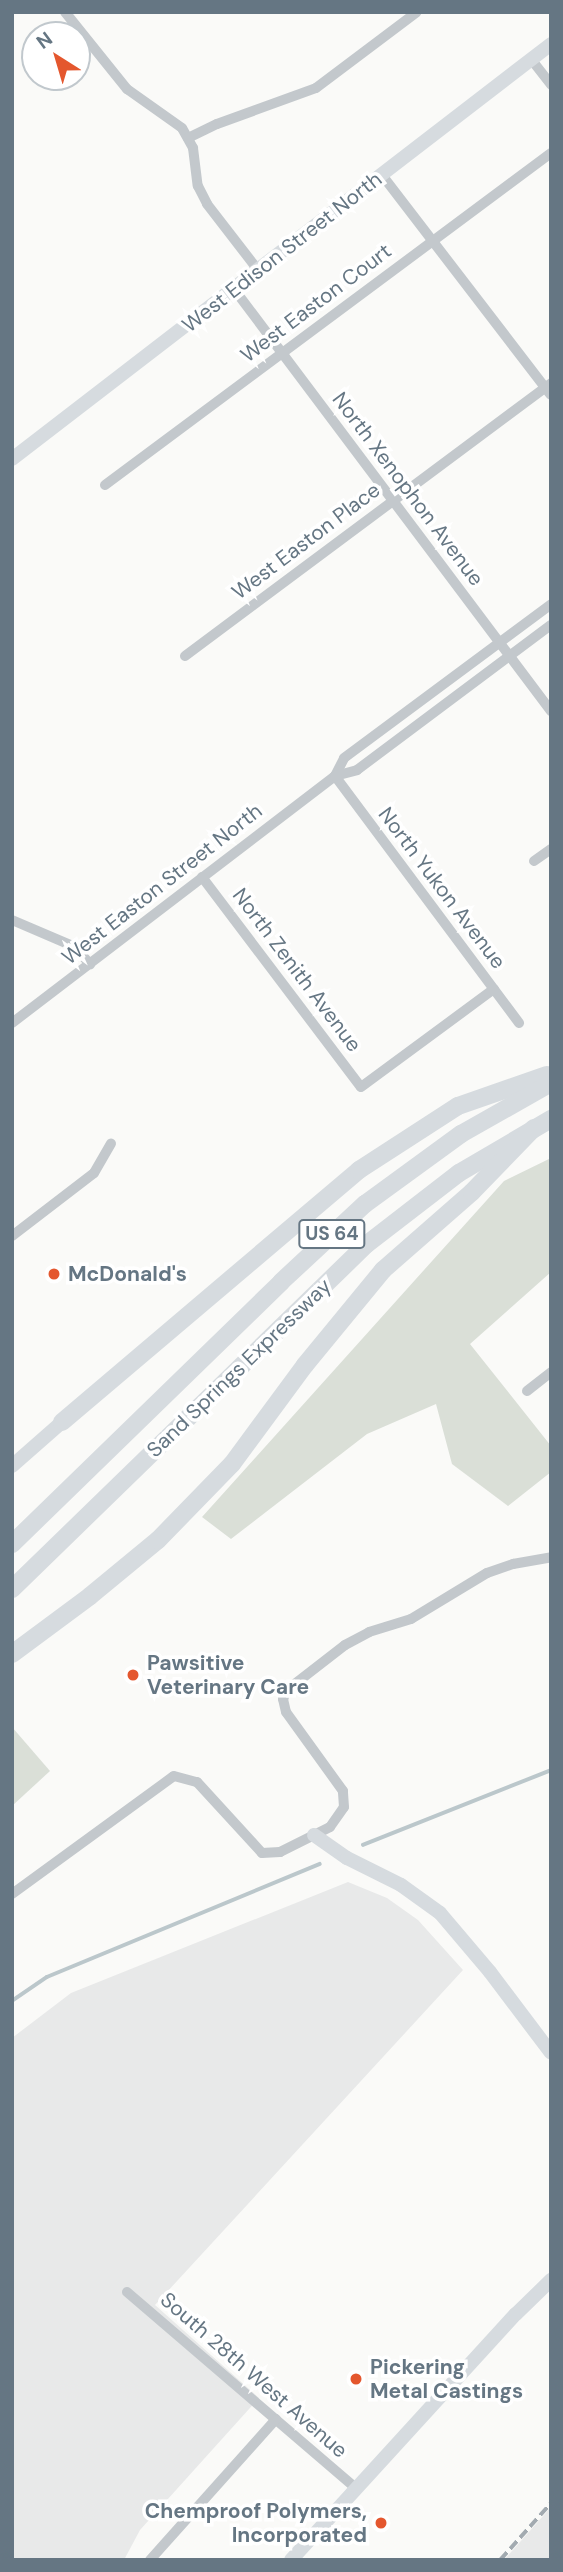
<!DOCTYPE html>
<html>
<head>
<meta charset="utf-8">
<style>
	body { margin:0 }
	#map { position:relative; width:563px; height:2572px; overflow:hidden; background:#fafaf8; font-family:"DM Sans",sans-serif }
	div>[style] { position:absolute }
	.built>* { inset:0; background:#e8e9e9 }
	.green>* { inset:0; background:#dadfd7 }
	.stream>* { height:3.5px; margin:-1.75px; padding:0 1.75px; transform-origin:1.75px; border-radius:1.75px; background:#bbc7cb }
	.street>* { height:10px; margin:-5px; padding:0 5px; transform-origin:5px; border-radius:5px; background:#c3c8cc }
	.secondary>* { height:14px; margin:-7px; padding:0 7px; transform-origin:7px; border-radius:7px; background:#d6dbdf }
	.highway>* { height:18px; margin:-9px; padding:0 9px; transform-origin:9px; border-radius:9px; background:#d6dbdf }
	.rail>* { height:3.5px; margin-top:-1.75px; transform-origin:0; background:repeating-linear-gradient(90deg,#a2aab0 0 10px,transparent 0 15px) }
	.dots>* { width:19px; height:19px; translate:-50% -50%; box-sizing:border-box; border:4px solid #fff; border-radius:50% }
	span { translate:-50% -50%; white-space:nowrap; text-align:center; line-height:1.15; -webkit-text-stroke:7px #fff; paint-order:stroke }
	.shield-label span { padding:2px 5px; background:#fff; border:2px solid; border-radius:5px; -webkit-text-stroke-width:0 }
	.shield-label { font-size:19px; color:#657683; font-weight:700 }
	.street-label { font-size:21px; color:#657683 }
	.poi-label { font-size:21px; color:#657683; font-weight:700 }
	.left { translate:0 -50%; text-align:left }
	.right { translate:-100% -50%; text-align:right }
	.frame { position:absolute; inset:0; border:14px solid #657683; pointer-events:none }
	.north { position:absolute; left:21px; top:21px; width:70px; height:70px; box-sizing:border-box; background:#fff; border:2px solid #c1c8cd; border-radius:50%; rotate:323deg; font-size:19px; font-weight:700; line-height:28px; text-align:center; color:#657683 }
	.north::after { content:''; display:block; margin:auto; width:24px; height:32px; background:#e4572e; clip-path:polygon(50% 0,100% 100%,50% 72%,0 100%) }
</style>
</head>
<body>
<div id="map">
	<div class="built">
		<i style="clip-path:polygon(348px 1882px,387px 1898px,418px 1920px,463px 1970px,155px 2305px,259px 2398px,140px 2530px,124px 2560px,12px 2560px,12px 2038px,71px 1993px)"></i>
		<i style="clip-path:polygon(551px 2507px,551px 2560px,504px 2560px)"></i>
	</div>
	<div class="green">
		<i style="clip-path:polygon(551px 1158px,551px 1272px,470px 1344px,551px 1446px,551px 1472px,508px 1506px,452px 1464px,436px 1404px,367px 1434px,231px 1539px,202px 1517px,504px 1181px)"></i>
		<i style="clip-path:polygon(12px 1727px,50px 1771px,12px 1806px)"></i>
	</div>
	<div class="stream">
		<i style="left:363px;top:1845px;width:202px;rotate:-21.7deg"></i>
		<i style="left:12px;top:2001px;width:42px;rotate:-34.4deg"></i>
		<i style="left:47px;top:1977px;width:295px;rotate:-22.5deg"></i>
	</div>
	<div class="street">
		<i style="left:65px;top:12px;width:99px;rotate:51.2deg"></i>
		<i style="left:127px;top:89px;width:67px;rotate:35.3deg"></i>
		<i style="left:182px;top:128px;width:23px;rotate:61deg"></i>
		<i style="left:193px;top:148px;width:38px;rotate:83deg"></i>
		<i style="left:198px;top:186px;width:20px;rotate:63deg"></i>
		<i style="left:207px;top:204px;width:83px;rotate:52.3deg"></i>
		<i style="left:531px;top:59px;width:33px;rotate:52deg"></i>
		<i style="left:188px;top:138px;width:32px;rotate:-26deg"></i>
		<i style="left:217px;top:124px;width:105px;rotate:-20deg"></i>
		<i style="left:316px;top:88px;width:126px;rotate:-37deg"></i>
		<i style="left:382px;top:175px;width:277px;rotate:52.5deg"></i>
		<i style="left:234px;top:289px;width:528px;rotate:53.09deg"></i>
		<i style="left:105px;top:485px;width:556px;rotate:-36.66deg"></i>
		<i style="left:185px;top:656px;width:457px;rotate:-36.7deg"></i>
		<i style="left:335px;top:776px;width:308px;rotate:53.3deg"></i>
		<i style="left:335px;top:776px;width:20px;rotate:-63deg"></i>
		<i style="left:344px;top:758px;width:258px;rotate:-36.6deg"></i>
		<i style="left:534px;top:861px;width:21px;rotate:-35deg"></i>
		<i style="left:202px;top:877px;width:263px;rotate:52.9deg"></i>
		<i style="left:361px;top:1087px;width:165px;rotate:-36.4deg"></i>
		<i style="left:12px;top:920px;width:69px;rotate:23.2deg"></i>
		<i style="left:75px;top:947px;width:23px;rotate:49deg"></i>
		<i style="left:12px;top:1023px;width:407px;rotate:-37.4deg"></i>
		<i style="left:335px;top:776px;width:23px;rotate:-15deg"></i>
		<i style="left:357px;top:770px;width:242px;rotate:-36.8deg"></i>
		<i style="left:12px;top:1236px;width:103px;rotate:-37.5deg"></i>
		<i style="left:94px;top:1173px;width:34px;rotate:-60deg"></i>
		<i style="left:527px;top:1391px;width:31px;rotate:-38deg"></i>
		<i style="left:12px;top:1894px;width:200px;rotate:-36.1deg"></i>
		<i style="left:174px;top:1776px;width:24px;rotate:15deg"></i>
		<i style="left:197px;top:1782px;width:96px;rotate:47.5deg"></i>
		<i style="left:262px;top:1853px;width:18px;rotate:-3deg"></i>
		<i style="left:280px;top:1852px;width:56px;rotate:-26.6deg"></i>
		<i style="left:330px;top:1827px;width:24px;rotate:-55deg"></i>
		<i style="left:344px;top:1807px;width:16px;rotate:-94deg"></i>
		<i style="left:343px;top:1791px;width:97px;rotate:-125.8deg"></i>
		<i style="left:286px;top:1712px;width:13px;rotate:-103deg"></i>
		<i style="left:283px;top:1699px;width:10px;rotate:-66deg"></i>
		<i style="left:287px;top:1690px;width:73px;rotate:-37.8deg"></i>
		<i style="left:345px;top:1645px;width:27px;rotate:-28deg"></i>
		<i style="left:369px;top:1632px;width:44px;rotate:-17.2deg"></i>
		<i style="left:411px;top:1619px;width:89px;rotate:-31.2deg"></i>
		<i style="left:487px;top:1573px;width:28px;rotate:-19deg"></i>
		<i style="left:513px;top:1564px;width:39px;rotate:-10deg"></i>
		<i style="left:127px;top:2292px;width:301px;rotate:40.6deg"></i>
		<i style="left:150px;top:2560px;width:189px;rotate:-48.2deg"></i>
	</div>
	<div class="secondary">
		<i style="left:12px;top:459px;width:680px;rotate:-37.59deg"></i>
		<i style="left:12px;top:1466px;width:67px;rotate:-41.3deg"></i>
		<i style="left:314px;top:1835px;width:40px;rotate:34.9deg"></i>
		<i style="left:347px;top:1858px;width:60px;rotate:26.6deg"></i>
		<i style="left:401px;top:1885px;width:48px;rotate:35.7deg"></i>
		<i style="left:440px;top:1913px;width:77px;rotate:49.7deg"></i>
		<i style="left:490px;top:1972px;width:101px;rotate:53deg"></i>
		<i style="left:291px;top:2560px;width:333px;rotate:-47.6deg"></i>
		<i style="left:516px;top:2314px;width:49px;rotate:-44.2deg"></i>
	</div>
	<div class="highway">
		<i style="left:62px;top:1422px;width:390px;rotate:-40.3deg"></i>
		<i style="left:359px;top:1170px;width:118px;rotate:-32.9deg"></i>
		<i style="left:458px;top:1106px;width:94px;rotate:-19.2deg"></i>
		<i style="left:12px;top:1544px;width:376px;rotate:-44.2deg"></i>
		<i style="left:281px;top:1282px;width:115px;rotate:-42.9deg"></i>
		<i style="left:365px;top:1204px;width:119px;rotate:-36.1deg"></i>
		<i style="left:461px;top:1134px;width:103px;rotate:-29.5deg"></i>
		<i style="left:12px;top:1589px;width:495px;rotate:-44.2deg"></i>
		<i style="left:367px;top:1244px;width:116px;rotate:-37.7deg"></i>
		<i style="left:459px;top:1173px;width:107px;rotate:-30.4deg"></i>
		<i style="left:12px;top:1654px;width:97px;rotate:-36.6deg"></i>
		<i style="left:90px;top:1596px;width:88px;rotate:-39.5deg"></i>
		<i style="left:158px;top:1540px;width:106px;rotate:-45.8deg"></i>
		<i style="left:232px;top:1464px;width:123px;rotate:-53.6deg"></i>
		<i style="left:305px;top:1365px;width:123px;rotate:-50.6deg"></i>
		<i style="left:383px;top:1270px;width:118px;rotate:-41.2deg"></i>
		<i style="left:472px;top:1192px;width:89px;rotate:-45.9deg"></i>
	</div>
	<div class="rail">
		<i style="left:500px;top:2560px;width:76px;rotate:-48.2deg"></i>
	</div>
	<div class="dots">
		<i style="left:54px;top:1274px;background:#e4572e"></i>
		<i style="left:133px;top:1675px;background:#e4572e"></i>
		<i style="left:356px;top:2379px;background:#e4572e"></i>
		<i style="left:381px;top:2523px;background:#e4572e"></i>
	</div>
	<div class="shield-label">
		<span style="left:332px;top:1234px">US 64</span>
	</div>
	<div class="street-label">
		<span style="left:282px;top:252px;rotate:-38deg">West Edison Street North</span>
		<span style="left:316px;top:303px;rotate:-37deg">West Easton Court</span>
		<span style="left:408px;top:489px;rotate:53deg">North Xenophon Avenue</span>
		<span style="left:306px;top:541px;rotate:-37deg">West Easton Place</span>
		<span style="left:162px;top:884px;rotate:-38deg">West Easton Street North</span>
		<span style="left:442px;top:888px;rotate:53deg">North Yukon Avenue</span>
		<span style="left:297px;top:970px;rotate:53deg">North Zenith Avenue</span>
		<span style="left:239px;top:1368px;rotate:-44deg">Sand Springs Expressway</span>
		<span style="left:254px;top:2375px;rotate:41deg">South 28th West Avenue</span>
	</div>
	<div class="poi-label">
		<span class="left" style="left:68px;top:1274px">McDonald's</span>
		<span class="left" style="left:147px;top:1675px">Pawsitive<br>Veterinary Care</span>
		<span class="left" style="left:370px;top:2379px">Pickering<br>Metal Castings</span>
		<span class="right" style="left:367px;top:2523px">Chemproof Polymers,<br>Incorporated</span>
	</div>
	<div class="frame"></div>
	<div class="north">N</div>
</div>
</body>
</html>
